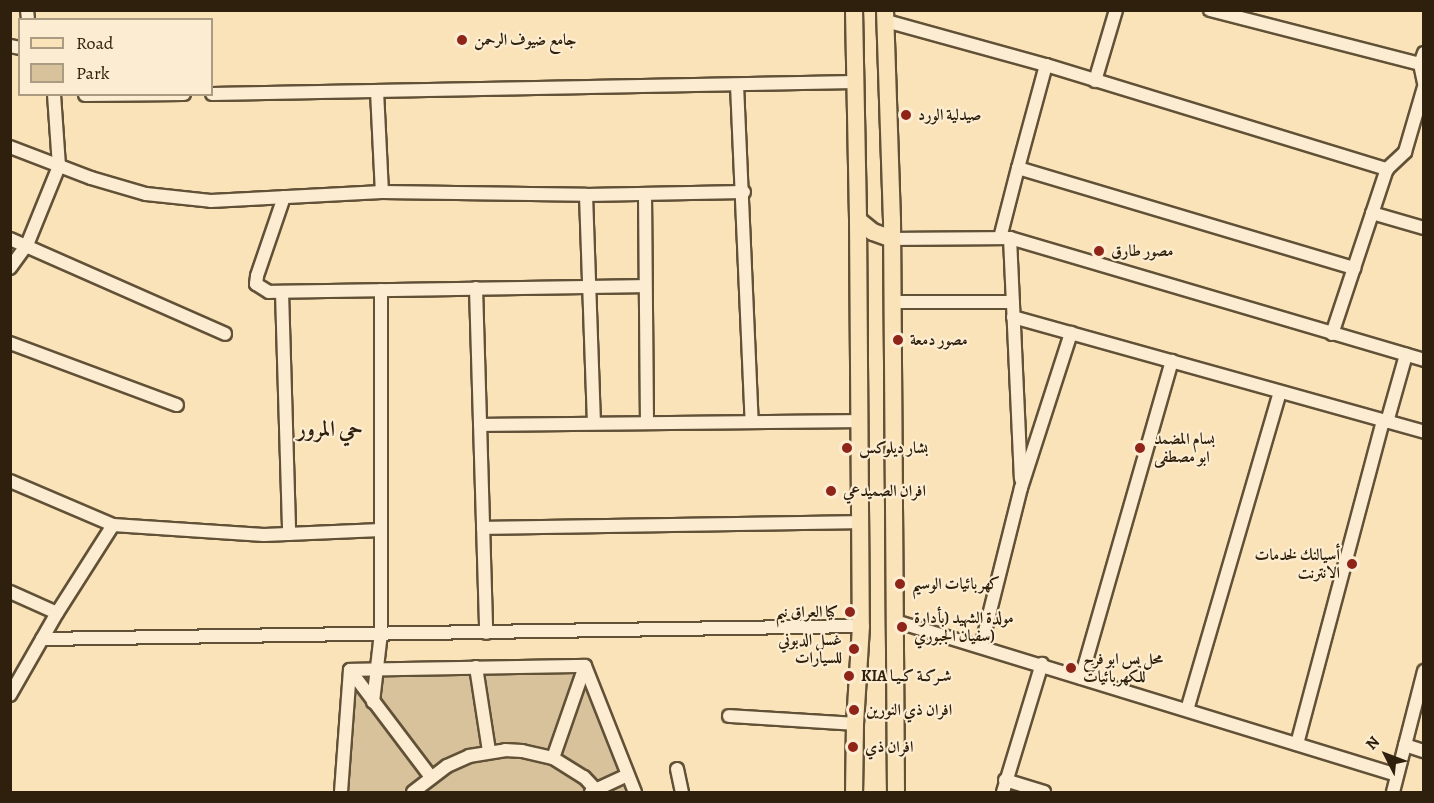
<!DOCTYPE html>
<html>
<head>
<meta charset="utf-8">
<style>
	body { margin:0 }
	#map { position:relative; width:1434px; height:803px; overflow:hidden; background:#fbe3b9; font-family:Alegreya,Amiri,serif }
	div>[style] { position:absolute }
	.green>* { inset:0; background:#d8c29c }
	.roads { filter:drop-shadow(2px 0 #615137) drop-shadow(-2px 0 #615137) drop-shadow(0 2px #615137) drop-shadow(0 -2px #615137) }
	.minor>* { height:12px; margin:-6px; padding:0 6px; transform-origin:6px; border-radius:6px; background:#fcedd2 }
	.major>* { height:16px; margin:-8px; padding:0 8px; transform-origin:8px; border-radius:8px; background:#fbe3b9 }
	.dots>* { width:16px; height:16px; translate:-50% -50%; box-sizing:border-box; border:3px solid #fcedd2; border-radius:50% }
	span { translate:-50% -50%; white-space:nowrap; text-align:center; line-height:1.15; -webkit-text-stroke:4.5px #fcedd2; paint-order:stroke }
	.poi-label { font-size:16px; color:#2e200c; font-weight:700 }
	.left { translate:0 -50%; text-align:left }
	.right { translate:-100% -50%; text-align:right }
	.district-label { font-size:22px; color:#2e200c; font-weight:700 }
	.frame { position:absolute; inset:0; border:12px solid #2e200c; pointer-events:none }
	.legend { position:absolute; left:18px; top:18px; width:195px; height:78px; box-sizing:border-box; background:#fcedd2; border:2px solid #aa9b83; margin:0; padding:8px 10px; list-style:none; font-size:18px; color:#2e200c }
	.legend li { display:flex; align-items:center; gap:12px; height:30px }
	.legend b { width:30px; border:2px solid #aa9b83 }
	.north { position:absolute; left:1356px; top:725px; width:60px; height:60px; -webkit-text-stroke:4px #fcedd2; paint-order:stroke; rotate:312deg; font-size:16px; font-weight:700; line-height:24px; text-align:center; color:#2e200c }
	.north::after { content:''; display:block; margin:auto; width:21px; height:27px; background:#2e200c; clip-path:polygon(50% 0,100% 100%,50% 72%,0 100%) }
</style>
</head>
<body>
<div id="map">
	<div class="green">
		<i style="clip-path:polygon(588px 663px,639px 792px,339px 792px,348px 667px)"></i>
	</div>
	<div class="roads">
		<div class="minor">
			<i style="left:27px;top:10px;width:10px;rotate:84deg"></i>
			<i style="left:1210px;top:10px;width:217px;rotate:14.4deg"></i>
			<i style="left:886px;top:21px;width:166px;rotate:15.4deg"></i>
			<i style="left:1046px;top:65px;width:357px;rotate:17deg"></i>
			<i style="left:10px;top:46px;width:10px;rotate:11deg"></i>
			<i style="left:1424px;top:53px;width:12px;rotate:110deg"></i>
			<i style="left:1420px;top:64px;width:19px;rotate:78deg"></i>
			<i style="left:1046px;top:65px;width:107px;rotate:105.2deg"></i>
			<i style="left:1018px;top:168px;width:351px;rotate:16.6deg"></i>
			<i style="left:1095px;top:81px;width:74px;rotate:-73.5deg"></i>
			<i style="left:737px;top:85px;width:337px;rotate:87.5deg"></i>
			<i style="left:377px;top:91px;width:101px;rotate:87.2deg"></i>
			<i style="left:212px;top:94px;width:643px;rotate:-1.07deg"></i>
			<i style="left:85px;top:95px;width:99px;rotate:-0.6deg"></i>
			<i style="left:10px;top:147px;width:87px;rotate:20.9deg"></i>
			<i style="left:91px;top:178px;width:57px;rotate:16.2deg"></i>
			<i style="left:146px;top:194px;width:65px;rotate:6.1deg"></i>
			<i style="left:211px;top:201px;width:171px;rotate:-3deg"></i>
			<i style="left:382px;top:192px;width:204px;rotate:0.8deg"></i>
			<i style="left:586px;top:195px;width:158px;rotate:-1.1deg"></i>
			<i style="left:645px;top:194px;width:229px;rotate:89.5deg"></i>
			<i style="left:586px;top:195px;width:228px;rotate:88deg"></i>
			<i style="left:284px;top:197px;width:83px;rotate:108.9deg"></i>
			<i style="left:257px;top:276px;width:8px;rotate:97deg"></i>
			<i style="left:256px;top:284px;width:15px;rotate:32deg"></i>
			<i style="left:269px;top:292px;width:376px;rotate:-0.9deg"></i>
			<i style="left:1372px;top:213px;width:54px;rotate:16.1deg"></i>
			<i style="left:1000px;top:238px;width:72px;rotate:-75.6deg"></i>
			<i style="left:1010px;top:238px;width:241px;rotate:87.4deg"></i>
			<i style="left:10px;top:239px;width:235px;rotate:23.8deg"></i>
			<i style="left:892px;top:239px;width:118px;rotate:-0.5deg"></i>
			<i style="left:1010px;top:238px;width:432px;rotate:16.4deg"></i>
			<i style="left:10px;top:268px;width:29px;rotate:-54deg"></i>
			<i style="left:27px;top:245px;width:85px;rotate:-67.9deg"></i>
			<i style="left:59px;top:166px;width:72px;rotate:-94deg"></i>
			<i style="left:476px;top:288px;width:345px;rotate:88.3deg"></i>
			<i style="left:282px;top:292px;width:242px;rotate:88.3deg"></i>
			<i style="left:892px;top:302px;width:121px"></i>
			<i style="left:1013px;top:317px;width:427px;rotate:15.6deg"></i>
			<i style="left:1332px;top:334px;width:174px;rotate:-71.6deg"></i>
			<i style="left:1387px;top:169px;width:25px;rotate:-43deg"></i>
			<i style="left:1405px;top:152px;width:68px;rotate:-73.7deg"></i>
			<i style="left:10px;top:343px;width:178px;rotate:20.4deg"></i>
			<i style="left:1387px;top:422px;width:70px;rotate:-74.2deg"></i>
			<i style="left:480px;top:425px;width:380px;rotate:-0.6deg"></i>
			<i style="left:10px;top:481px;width:112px;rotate:23.1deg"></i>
			<i style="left:113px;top:525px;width:151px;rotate:3.8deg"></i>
			<i style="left:264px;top:535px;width:117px;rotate:-2.4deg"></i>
			<i style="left:483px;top:528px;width:378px;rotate:-0.9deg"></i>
			<i style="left:10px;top:592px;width:51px;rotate:24.1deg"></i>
			<i style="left:895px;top:621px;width:525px;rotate:17.05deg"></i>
			<i style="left:42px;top:639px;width:819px;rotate:-0.91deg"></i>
			<i style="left:981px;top:647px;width:164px;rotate:-75.9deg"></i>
			<i style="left:1021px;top:488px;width:163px;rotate:-72.1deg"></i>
			<i style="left:585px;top:666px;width:136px;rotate:68.4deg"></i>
			<i style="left:476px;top:667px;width:85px;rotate:81.2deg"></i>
			<i style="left:350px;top:670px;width:235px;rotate:-1deg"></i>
			<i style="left:350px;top:670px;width:134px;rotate:52.9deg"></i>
			<i style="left:1081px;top:678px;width:330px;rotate:-74deg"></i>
			<i style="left:10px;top:695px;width:95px;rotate:-60.2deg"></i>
			<i style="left:57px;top:613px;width:104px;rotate:-57.5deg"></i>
			<i style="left:373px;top:702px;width:69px;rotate:-83.4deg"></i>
			<i style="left:381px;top:633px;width:343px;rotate:-90deg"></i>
			<i style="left:1187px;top:710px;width:331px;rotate:-73.7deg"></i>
			<i style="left:729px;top:716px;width:126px;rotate:3.6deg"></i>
			<i style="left:1297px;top:744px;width:334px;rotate:-75.1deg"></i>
			<i style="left:1405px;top:745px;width:20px;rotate:18deg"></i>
			<i style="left:553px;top:758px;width:97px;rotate:-70.8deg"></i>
			<i style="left:677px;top:769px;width:24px;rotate:78deg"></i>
			<i style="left:1005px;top:780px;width:41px;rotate:17.1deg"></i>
			<i style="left:341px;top:792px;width:122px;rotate:-85.8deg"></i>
			<i style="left:413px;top:792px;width:43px;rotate:-37.4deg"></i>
			<i style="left:447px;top:766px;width:24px;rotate:-24deg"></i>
			<i style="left:469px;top:756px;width:36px;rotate:-9deg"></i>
			<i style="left:505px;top:750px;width:17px;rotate:3deg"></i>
			<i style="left:522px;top:751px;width:32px;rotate:13deg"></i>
			<i style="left:553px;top:758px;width:36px;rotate:32deg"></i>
			<i style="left:584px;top:777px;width:18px;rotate:47deg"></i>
			<i style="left:591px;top:792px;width:40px;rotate:-25deg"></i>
			<i style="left:1003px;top:792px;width:134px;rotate:-73.1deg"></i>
			<i style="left:1393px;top:792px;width:125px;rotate:-75.6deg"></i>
		</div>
		<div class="major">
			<i style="left:854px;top:10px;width:210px;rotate:88.9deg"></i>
			<i style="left:858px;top:220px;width:406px;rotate:89.6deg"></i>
			<i style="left:861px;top:626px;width:98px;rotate:93.5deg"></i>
			<i style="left:855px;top:724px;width:68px;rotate:90.8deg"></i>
			<i style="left:885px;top:10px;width:209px;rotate:88.1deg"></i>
			<i style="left:892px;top:219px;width:573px;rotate:89.6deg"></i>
			<i style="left:858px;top:220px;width:19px;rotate:39deg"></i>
			<i style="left:873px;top:232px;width:20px;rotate:20deg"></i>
		</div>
	</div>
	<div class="dots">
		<i style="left:462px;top:40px;background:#8f2418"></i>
		<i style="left:906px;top:115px;background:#8f2418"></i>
		<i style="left:1099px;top:251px;background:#8f2418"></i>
		<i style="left:898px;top:340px;background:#8f2418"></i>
		<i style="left:847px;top:448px;background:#8f2418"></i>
		<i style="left:1140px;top:448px;background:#8f2418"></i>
		<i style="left:831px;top:491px;background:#8f2418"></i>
		<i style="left:1352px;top:564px;background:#8f2418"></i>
		<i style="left:900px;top:584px;background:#8f2418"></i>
		<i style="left:850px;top:612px;background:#8f2418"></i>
		<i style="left:902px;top:627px;background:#8f2418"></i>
		<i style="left:854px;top:649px;background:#8f2418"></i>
		<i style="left:1071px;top:668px;background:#8f2418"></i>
		<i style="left:849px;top:676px;background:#8f2418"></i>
		<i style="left:854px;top:710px;background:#8f2418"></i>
		<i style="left:853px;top:747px;background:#8f2418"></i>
	</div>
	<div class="poi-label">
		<span class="left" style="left:474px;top:40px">جامع ضيوف الرحمن</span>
		<span class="left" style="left:918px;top:115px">صيدلية الورد</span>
		<span class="left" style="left:1111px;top:251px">مصور طارق</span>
		<span class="left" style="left:910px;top:340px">مصور دمعة</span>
		<span class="left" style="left:1154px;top:448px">بسام المضمد<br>ابو مصطفى</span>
		<span class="left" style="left:859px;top:448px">بشار ديلوكس</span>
		<span class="left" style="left:843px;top:491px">افران الصميدعي</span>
		<span class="right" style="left:1340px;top:564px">أسيالنك لخدمات<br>الانترنت</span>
		<span class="left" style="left:912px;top:584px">كهربائيات الوسيم</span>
		<span class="right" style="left:838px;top:612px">کیا العراق نیم</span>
		<span class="left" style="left:914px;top:627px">مولدة الشهيد (بأدارة<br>سفيان الجبوري)</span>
		<span class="right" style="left:842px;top:649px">غسل الدبوني<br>للسيارات</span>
		<span class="left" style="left:1083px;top:668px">محل يس ابو فرح<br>للكهربائيات</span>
		<span class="left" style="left:861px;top:676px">KIA شـركـة كـيـا</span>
		<span class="left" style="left:866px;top:710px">افران ذي النورين</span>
		<span class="left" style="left:865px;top:747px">افران ذي</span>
	</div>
	<div class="district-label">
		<span style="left:330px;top:430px">حي المرور</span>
	</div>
	<div class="frame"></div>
	<ul class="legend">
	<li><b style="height:8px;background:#fbe3b9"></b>Road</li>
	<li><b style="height:16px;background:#d8c29c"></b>Park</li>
	</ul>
	<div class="north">N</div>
</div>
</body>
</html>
